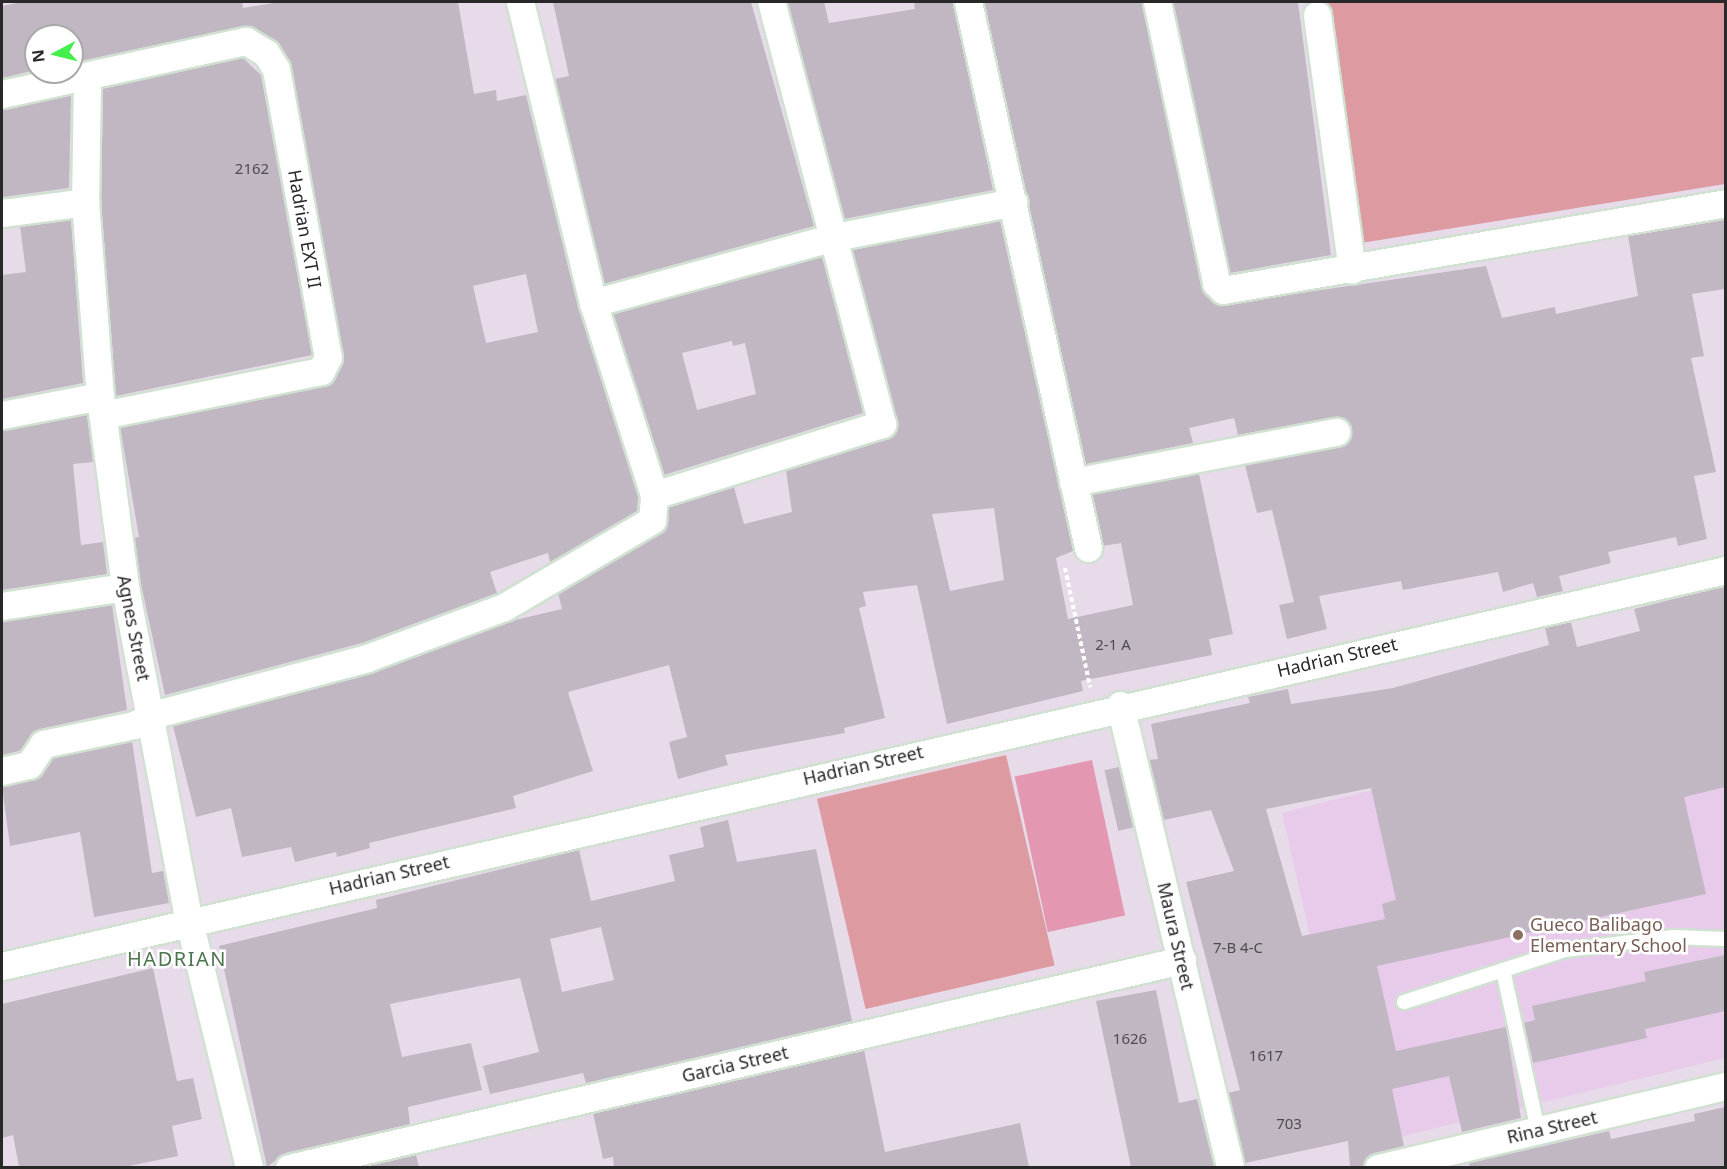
<!DOCTYPE html>
<html>
<head>
<meta charset="utf-8">
<style>
	body { margin:0 }
	#map { position:relative; width:1727px; height:1169px; overflow:hidden; background:#e7dbea; font-family:"Noto Sans",sans-serif }
	div>[style] { position:absolute }
	.education>* { inset:0; background:#e8cbeb }
	.green>* { inset:0; background:#dd9aa1; transform-origin:0 0 }
	.pitch>* { inset:0; background:#e497b1; transform-origin:0 0 }
	.building>* { inset:0; background:#c0b7c2; transform-origin:0 0 }
	.path>* { height:4px; margin-top:-2px; transform-origin:0; background:repeating-linear-gradient(90deg,#fff 0 4.5px,transparent 0 7.5px) }
	.roads { filter:drop-shadow(2px 0 #d0e1d1) drop-shadow(-2px 0 #d0e1d1) drop-shadow(0 2px #d0e1d1) drop-shadow(0 -2px #d0e1d1) }
	.lane>* { height:14px; margin:-7px; padding:0 7px; transform-origin:7px; border-radius:7px; background:#fff }
	.street>* { height:27px; margin:-13.5px; padding:0 13.5px; transform-origin:13.5px; border-radius:13.5px; background:#fff }
	.dots>* { width:16px; height:16px; translate:-50% -50%; box-sizing:border-box; border:3px solid #fff; border-radius:50% }
	span { translate:-50% -50%; white-space:nowrap; text-align:center; line-height:1.15; -webkit-text-stroke:5px #fff; paint-order:stroke }
	.number-label { font-size:15px; color:#4e4c4e }
	.number-label span { -webkit-text-stroke-width:0 }
	.street-label { font-size:18px; color:#282828 }
	.education-label { font-size:18px; color:#785e54 }
	.left { translate:0 -50%; text-align:left }
	.neighbourhood-label { font-size:20px; color:#4c764e; letter-spacing:1.5px }
	.frame { position:absolute; inset:0; border:3px solid #282828; pointer-events:none }
	.north { position:absolute; left:24px; top:24px; width:60px; height:60px; box-sizing:border-box; background:#fff; border:2px solid #a9a9a9; border-radius:50%; rotate:263deg; font-size:16px; font-weight:700; line-height:24px; text-align:center; color:#282828 }
	.north::after { content:''; display:block; margin:auto; width:21px; height:27px; background:#44ee4d; clip-path:polygon(50% 0,100% 100%,50% 72%,0 100%) }
</style>
</head>
<body>
<div id="map">
	<div class="education">
		<i style="clip-path:polygon(1725px 701px,1725px 1058px,1358px 1147px,1282px 813px)"></i>
	</div>
	<div class="green">
		<i style="clip-path:polygon(1321px 2px,1725px 2px,1725px 184px,1355px 244px)"></i>
		<i style="left:1006px;top:755px;width:216px;height:194px;rotate:77deg"></i>
	</div>
	<div class="pitch">
		<i style="left:1092px;top:760px;width:159px;height:79px;rotate:78deg"></i>
	</div>
	<div class="building">
		<i style="clip-path:polygon(evenodd,22px 2px,242px 2px,243px 8px,279px 2px,458px 2px,474px 94px,496px 90px,497px 101px,526px 95px,578px 307px,638px 497px,637px 511px,550px 562px,548px 553px,490px 572px,497px 593px,362px 643px,165px 695px,141px 584px,134px 538px,139px 537px,120px 427px,324px 386px,342px 363px,291px 66px,275px 40px,243px 26px,72px 63px,72px 36px,36px 36px,36px 70px,2px 78px,2px 6px,22px 2px,526px 274px,538px 332px,486px 343px,473px 286px,526px 274px)"></i>
		<i style="clip-path:polygon(553px 2px,751px 2px,814px 226px,604px 284px,555px 79px,569px 76px)"></i>
		<i style="clip-path:polygon(787px 2px,824px 2px,829px 23px,915px 9px,914px 2px,953px 2px,993px 190px,844px 219px)"></i>
		<i style="clip-path:polygon(984px 2px,1142px 2px,1201px 286px,1219px 305px,1486px 266px,1502px 318px,1555px 307px,1556px 314px,1638px 296px,1628px 236px,1725px 220px,1725px 289px,1692px 294px,1704px 356px,1691px 358px,1716px 472px,1694px 476px,1707px 539px,1678px 546px,1676px 537px,1608px 552px,1611px 563px,1559px 576px,1563px 591px,1537px 597px,1533px 583px,1503px 592px,1498px 572px,1403px 590px,1401px 581px,1319px 596px,1327px 629px,1287px 639px,1279px 605px,1294px 602px,1272px 510px,1257px 513px,1245px 465px,1339px 447px,1351px 438px,1351px 429px,1333px 417px,1238px 435px,1234px 418px,1189px 428px,1193px 443px,1086px 464px)"></i>
		<i style="clip-path:polygon(1173px 2px,1298px 2px,1331px 255px,1230px 273px)"></i>
		<i style="clip-path:polygon(243px 58px,261px 75px,312px 355px,116px 396px,101px 202px,103px 88px)"></i>
		<i style="clip-path:polygon(71px 95px,69px 188px,3px 197px,2px 109px)"></i>
		<i style="clip-path:polygon(71px 220px,83px 383px,2px 399px,2px 275px,26px 272px,20px 226px)"></i>
		<i style="clip-path:polygon(evenodd,1000px 221px,1073px 551px,1056px 558px,1068px 619px,1133px 605px,1121px 543px,1103px 546px,1092px 494px,1199px 474px,1233px 634px,1209px 639px,1212px 655px,1081px 681px,1083px 691px,947px 724px,917px 585px,863px 592px,866px 606px,859px 608px,885px 718px,844px 728px,845px 733px,725px 755px,728px 765px,678px 779px,669px 742px,687px 737px,669px 665px,568px 692px,593px 771px,513px 796px,516px 808px,369px 843px,370px 848px,337px 857px,336px 852px,295px 862px,291px 847px,242px 857px,231px 808px,196px 817px,173px 726px,371px 673px,511px 621px,562px 609px,558px 593px,660px 534px,669px 507px,734px 487px,744px 524px,792px 512px,786px 471px,887px 439px,897px 427px,852px 250px,1000px 221px,994px 508px,1004px 580px,950px 591px,932px 514px,994px 508px)"></i>
		<i style="clip-path:polygon(evenodd,822px 257px,863px 413px,664px 475px,613px 314px,822px 257px,732px 341px,733px 346px,745px 343px,756px 394px,697px 410px,682px 353px,732px 341px)"></i>
		<i style="clip-path:polygon(87px 415px,93px 462px,73px 464px,81px 545px,103px 542px,107px 574px,2px 590px,2px 430px)"></i>
		<i style="clip-path:polygon(evenodd,1725px 586px,1725px 787px,1684px 797px,1706px 894px,1377px 966px,1396px 1051px,1506px 1027px,1521px 1118px,1462px 1132px,1449px 1076px,1392px 1089px,1404px 1146px,1374px 1153px,1363px 1167px,1350px 1167px,1348px 1141px,1245px 1163px,1228px 1093px,1240px 1090px,1186px 882px,1234px 871px,1211px 810px,1164px 820px,1149px 760px,1158px 759px,1151px 724px,1250px 703px,1248px 697px,1288px 689px,1291px 704px,1393px 688px,1549px 645px,1545px 628px,1571px 622px,1577px 647px,1640px 631px,1634px 609px,1725px 586px,1371px 788px,1396px 900px,1382px 904px,1385px 919px,1302px 936px,1266px 809px,1371px 788px)"></i>
		<i style="clip-path:polygon(112px 605px,127px 710px,40px 729px,19px 751px,2px 755px,2px 621px)"></i>
		<i style="clip-path:polygon(132px 741px,152px 873px,163px 871px,169px 903px,94px 917px,80px 832px,10px 846px,2px 786px,33px 780px,53px 758px)"></i>
		<i style="left:1119px;top:767px;width:62px;height:15px;rotate:77deg"></i>
		<i style="clip-path:polygon(evenodd,728px 820px,737px 862px,816px 849px,852px 1021px,586px 1083px,583px 1073px,490px 1094px,483px 1066px,539px 1052px,520px 978px,390px 1004px,402px 1057px,471px 1043px,482px 1090px,408px 1107px,410px 1124px,285px 1153px,267px 1167px,219px 946px,377px 908px,376px 900px,579px 850px,591px 901px,675px 881px,669px 855px,704px 847px,700px 827px,728px 820px,601px 927px,614px 980px,562px 992px,550px 939px,601px 927px)"></i>
		<i style="clip-path:polygon(1725px 955px,1725px 1011px,1645px 1029px,1647px 1038px,1533px 1063px,1524px 1023px,1535px 1020px,1532px 1006px,1646px 981px,1644px 972px)"></i>
		<i style="clip-path:polygon(153px 968px,177px 1081px,193px 1078px,202px 1119px,172px 1126px,178px 1156px,124px 1167px,19px 1167px,13px 1135px,2px 1138px,2px 1004px)"></i>
		<i style="clip-path:polygon(1156px 990px,1179px 1103px,1197px 1099px,1214px 1167px,1131px 1167px,1096px 1001px)"></i>
		<i style="clip-path:polygon(864px 1050px,885px 1152px,1020px 1123px,1029px 1167px,614px 1167px,613px 1157px,603px 1159px,593px 1113px)"></i>
		<i style="clip-path:polygon(1725px 1107px,1725px 1167px,1470px 1167px,1469px 1163px,1609px 1131px,1611px 1139px,1695px 1121px,1694px 1114px)"></i>
		<i style="clip-path:polygon(416px 1155px,419px 1167px,361px 1167px)"></i>
	</div>
	<div class="path">
		<i style="left:1065px;top:568px;width:122px;rotate:78.1deg"></i>
	</div>
	<div class="roads">
		<div class="lane">
			<i style="left:1503px;top:970px;width:164px;rotate:77.7deg"></i>
			<i style="left:1404px;top:1002px;width:169px;rotate:-17.9deg"></i>
			<i style="left:1565px;top:950px;width:109px;rotate:-6.9deg"></i>
			<i style="left:1673px;top:937px;width:53px;rotate:2.2deg"></i>
		</div>
		<div class="street">
			<i style="left:968px;top:2px;width:559px;rotate:77.6deg"></i>
			<i style="left:1157px;top:2px;width:287px;rotate:78.1deg"></i>
			<i style="left:1216px;top:283px;width:10px;rotate:45deg"></i>
			<i style="left:1223px;top:290px;width:510px;rotate:-9.81deg"></i>
			<i style="left:1317px;top:15px;width:257px;rotate:82.2deg"></i>
			<i style="left:87px;top:80px;width:122px;rotate:90.9deg"></i>
			<i style="left:85px;top:202px;width:195px;rotate:85.6deg"></i>
			<i style="left:100px;top:396px;width:193px;rotate:82.5deg"></i>
			<i style="left:125px;top:587px;width:340px;rotate:79.2deg"></i>
			<i style="left:189px;top:921px;width:254px;rotate:76.3deg"></i>
			<i style="left:2px;top:94px;width:250px;rotate:-12.3deg"></i>
			<i style="left:246px;top:41px;width:23px;rotate:31deg"></i>
			<i style="left:266px;top:53px;width:19px;rotate:58deg"></i>
			<i style="left:276px;top:69px;width:293px;rotate:79.8deg"></i>
			<i style="left:328px;top:357px;width:16px;rotate:117deg"></i>
			<i style="left:321px;top:371px;width:223px;rotate:168.6deg"></i>
			<i style="left:2px;top:213px;width:84px;rotate:-7.5deg"></i>
			<i style="left:593px;top:303px;width:246px;rotate:-15.3deg"></i>
			<i style="left:830px;top:238px;width:187px;rotate:-11.1deg"></i>
			<i style="left:2px;top:415px;width:100px;rotate:-11deg"></i>
			<i style="left:1073px;top:482px;width:268px;rotate:-10.8deg"></i>
			<i style="left:654px;top:495px;width:239px;rotate:-17.3deg"></i>
			<i style="left:882px;top:424px;width:436px;rotate:-104.7deg"></i>
			<i style="left:2px;top:606px;width:124px;rotate:-8.8deg"></i>
			<i style="left:1120px;top:705px;width:476px;rotate:76.6deg"></i>
			<i style="left:2px;top:771px;width:28px;rotate:-13deg"></i>
			<i style="left:29px;top:765px;width:25px;rotate:-56deg"></i>
			<i style="left:43px;top:744px;width:93px;rotate:-11.8deg"></i>
			<i style="left:134px;top:725px;width:21px;rotate:-29deg"></i>
			<i style="left:152px;top:715px;width:222px;rotate:-14.8deg"></i>
			<i style="left:367px;top:658px;width:146px;rotate:-20.4deg"></i>
			<i style="left:504px;top:607px;width:172px;rotate:-30.4deg"></i>
			<i style="left:652px;top:520px;width:25px;rotate:-85deg"></i>
			<i style="left:654px;top:495px;width:201px;rotate:-107.6deg"></i>
			<i style="left:593px;top:303px;width:310px;rotate:-103.6deg"></i>
			<i style="left:2px;top:966px;width:1769px;rotate:-12.94deg"></i>
			<i style="left:289px;top:1168px;width:917px;rotate:-13.11deg"></i>
			<i style="left:1378px;top:1168px;width:358px;rotate:-13.3deg"></i>
		</div>
	</div>
	<div class="dots">
		<i style="left:1518px;top:935px;background:#8d6e63"></i>
	</div>
	<div class="number-label">
		<span style="left:252px;top:169px">2162</span>
		<span style="left:1113px;top:645px">2-1 A</span>
		<span style="left:1238px;top:948px">7-B 4-C</span>
		<span style="left:1130px;top:1039px">1626</span>
		<span style="left:1266px;top:1056px">1617</span>
		<span style="left:1289px;top:1124px">703</span>
	</div>
	<div class="street-label">
		<span style="left:305px;top:229px;rotate:80deg">Hadrian EXT II</span>
		<span style="left:134px;top:628px;rotate:79deg">Agnes Street</span>
		<span style="left:1337px;top:657px;rotate:-13deg">Hadrian Street</span>
		<span style="left:863px;top:765px;rotate:-13deg">Hadrian Street</span>
		<span style="left:389px;top:875px;rotate:-13deg">Hadrian Street</span>
		<span style="left:1176px;top:936px;rotate:77deg">Maura Street</span>
		<span style="left:735px;top:1064px;rotate:-13deg">Garcia Street</span>
		<span style="left:1552px;top:1127px;rotate:-13deg">Rina Street</span>
	</div>
	<div class="education-label">
		<span class="left" style="left:1530px;top:935px">Gueco Balibago<br>Elementary School</span>
	</div>
	<div class="neighbourhood-label">
		<span style="left:177px;top:958px">HADRIAN</span>
	</div>
	<div class="frame"></div>
	<div class="north">N</div>
</div>
</body>
</html>
